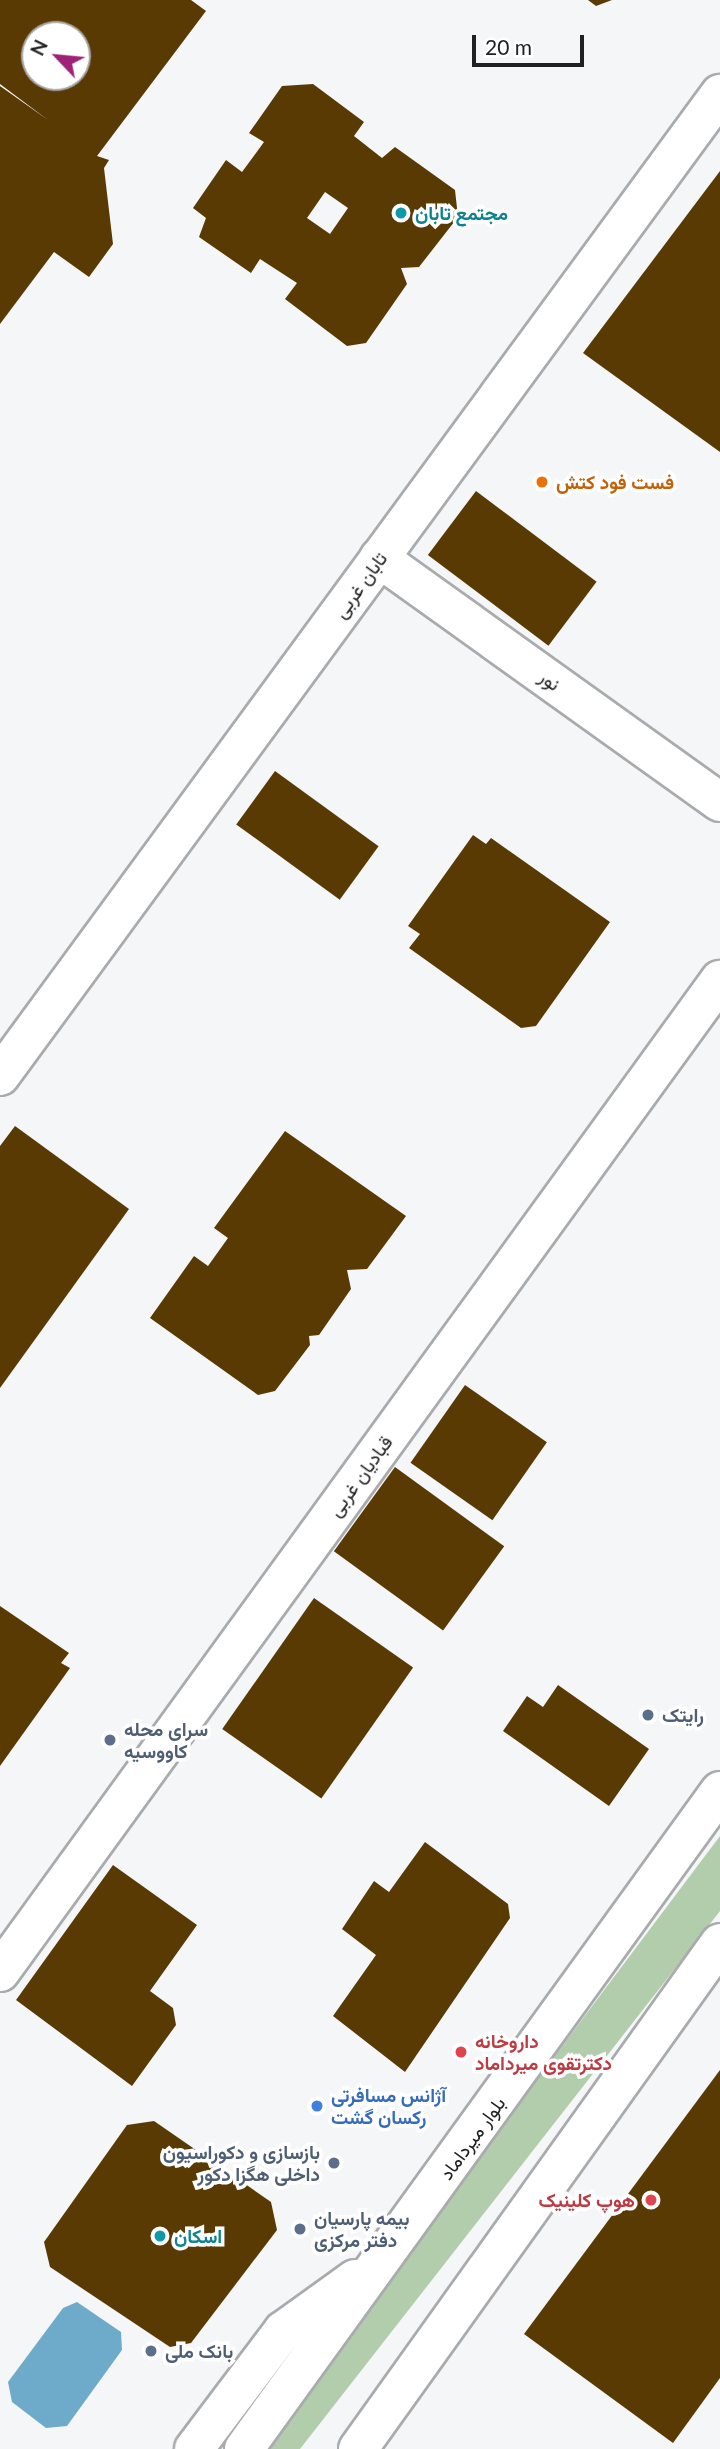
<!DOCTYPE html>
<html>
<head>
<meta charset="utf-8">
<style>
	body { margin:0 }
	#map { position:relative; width:720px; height:2449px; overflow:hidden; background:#f5f6f8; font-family:Lato,Vazirmatn,sans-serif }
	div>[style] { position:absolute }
	.green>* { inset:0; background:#b1cdac }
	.water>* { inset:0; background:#6eabca }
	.building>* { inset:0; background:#5a3a03; transform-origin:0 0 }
	.roads { filter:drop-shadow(2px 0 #a9abad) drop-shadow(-2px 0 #a9abad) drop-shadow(0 2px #a9abad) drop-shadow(0 -2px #a9abad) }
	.minor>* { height:38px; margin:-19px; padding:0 19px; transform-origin:19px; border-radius:19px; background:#fff }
	.major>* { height:38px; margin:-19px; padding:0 19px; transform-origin:19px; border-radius:19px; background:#fff }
	.dots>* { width:19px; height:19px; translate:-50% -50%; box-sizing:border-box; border:4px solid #fff; border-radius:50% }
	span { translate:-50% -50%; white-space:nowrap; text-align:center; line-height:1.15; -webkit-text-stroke:7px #fff; paint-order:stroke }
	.culture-label { font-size:19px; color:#0d838f; font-weight:700 }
	.left { translate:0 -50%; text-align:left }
	.food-label { font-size:19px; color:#c56008; font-weight:700 }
	.street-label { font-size:19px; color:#202122 }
	.service-label { font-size:19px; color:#4e5e75; font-weight:700 }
	.right { translate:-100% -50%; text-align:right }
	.health-label { font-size:19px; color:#be3a42; font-weight:700 }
	.shop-label { font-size:19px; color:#366cbe; font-weight:700 }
	.north { position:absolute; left:21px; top:21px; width:70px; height:70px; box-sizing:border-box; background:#fff; border:2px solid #a6a6a7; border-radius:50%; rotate:296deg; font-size:19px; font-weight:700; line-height:28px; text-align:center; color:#202122 }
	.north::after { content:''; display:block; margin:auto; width:24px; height:32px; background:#9e2278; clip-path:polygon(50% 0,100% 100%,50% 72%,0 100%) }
	.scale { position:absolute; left:472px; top:35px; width:112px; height:32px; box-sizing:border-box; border:4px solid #202122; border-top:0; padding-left:9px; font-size:21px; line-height:24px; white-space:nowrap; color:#202122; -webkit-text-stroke:5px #fff; paint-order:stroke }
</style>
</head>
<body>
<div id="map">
	<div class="green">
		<i style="clip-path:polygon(720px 1836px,720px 1911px,300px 2449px,259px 2449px)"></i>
	</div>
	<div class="water">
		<i style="clip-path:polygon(77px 2302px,121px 2332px,122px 2350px,67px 2426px,46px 2428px,12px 2402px,8px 2382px,63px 2308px)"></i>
	</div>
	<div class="building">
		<i style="clip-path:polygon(evenodd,0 0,191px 0,206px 11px,97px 156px,109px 160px,104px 168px,113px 244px,89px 277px,54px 252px,0 324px,0 86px,48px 120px,0 84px,0 0,35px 35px,77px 35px,77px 77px,35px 77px,35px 35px)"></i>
		<i style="clip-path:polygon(588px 0,612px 0,596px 6px)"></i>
		<i style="clip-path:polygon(evenodd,313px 84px,364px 122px,354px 136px,382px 158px,395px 147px,455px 190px,458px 217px,419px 267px,401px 268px,407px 284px,366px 343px,347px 346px,285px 299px,297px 283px,260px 259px,251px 273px,199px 237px,206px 218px,193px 208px,226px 160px,242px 172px,264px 142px,249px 133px,282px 86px,313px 84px,325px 192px,348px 208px,330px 234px,307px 218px,325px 192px)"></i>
		<i style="clip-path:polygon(720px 171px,720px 452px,583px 353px)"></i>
		<i style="left:476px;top:491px;width:151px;height:80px;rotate:37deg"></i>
		<i style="left:275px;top:771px;width:128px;height:66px;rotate:36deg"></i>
		<i style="clip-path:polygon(473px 835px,486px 844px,491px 838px,610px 922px,536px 1026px,521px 1028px,409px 948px,420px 934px,408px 926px)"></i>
		<i style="clip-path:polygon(15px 1126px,129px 1209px,0 1388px,0 1146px)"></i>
		<i style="clip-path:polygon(285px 1131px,406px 1216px,367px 1269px,347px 1270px,351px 1289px,319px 1335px,309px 1336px,310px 1345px,275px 1391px,258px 1395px,150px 1318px,194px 1256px,208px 1266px,228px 1238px,214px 1228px)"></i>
		<i style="left:465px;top:1385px;width:100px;height:95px;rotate:35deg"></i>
		<i style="left:395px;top:1467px;width:135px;height:104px;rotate:36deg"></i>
		<i style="left:314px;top:1598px;width:121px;height:160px;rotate:35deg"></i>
		<i style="clip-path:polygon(0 1606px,69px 1653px,61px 1663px,70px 1668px,0 1766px)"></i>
		<i style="clip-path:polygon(558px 1685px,649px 1749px,609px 1806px,503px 1731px,527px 1696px,543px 1707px)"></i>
		<i style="clip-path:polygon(425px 1842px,508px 1904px,510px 1918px,405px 2072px,333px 2016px,376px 1955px,342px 1929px,374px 1881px,389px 1892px)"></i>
		<i style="clip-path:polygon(113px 1865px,197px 1925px,150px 1991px,173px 2008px,176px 2025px,132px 2086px,16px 2000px)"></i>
		<i style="clip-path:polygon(720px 2070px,720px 2378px,673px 2443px,524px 2334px)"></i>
		<i style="clip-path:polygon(154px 2121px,271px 2202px,277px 2230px,191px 2343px,170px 2347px,50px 2267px,44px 2242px,127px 2125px)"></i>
	</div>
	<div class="roads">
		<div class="minor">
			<i style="left:379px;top:558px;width:419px;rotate:35.6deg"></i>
			<i style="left:0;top:1076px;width:1218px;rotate:-53.75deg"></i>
			<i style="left:0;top:1972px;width:1226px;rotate:-54.03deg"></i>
		</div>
		<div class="major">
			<i style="left:194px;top:2449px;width:148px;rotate:-53deg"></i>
			<i style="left:283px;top:2331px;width:89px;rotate:-35.8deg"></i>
			<i style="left:244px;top:2449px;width:812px;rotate:-54.12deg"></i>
			<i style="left:358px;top:2449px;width:622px;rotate:-54.42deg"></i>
		</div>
	</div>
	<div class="dots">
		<i style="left:401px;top:213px;background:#0f9aa8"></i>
		<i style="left:542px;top:482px;background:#e8710a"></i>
		<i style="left:648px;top:1715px;background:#5c6f8a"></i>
		<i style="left:110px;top:1740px;background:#5c6f8a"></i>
		<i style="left:461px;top:2052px;background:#e0444e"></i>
		<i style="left:317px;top:2106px;background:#3f7fe0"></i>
		<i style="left:334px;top:2163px;background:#5c6f8a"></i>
		<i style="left:651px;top:2200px;background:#e0444e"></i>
		<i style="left:300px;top:2229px;background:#5c6f8a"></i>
		<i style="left:160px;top:2236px;background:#0f9aa8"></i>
		<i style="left:151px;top:2351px;background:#5c6f8a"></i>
	</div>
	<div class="culture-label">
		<span class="left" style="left:415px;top:213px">مجتمع تابان</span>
		<span class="left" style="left:174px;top:2236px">اسکان</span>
	</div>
	<div class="food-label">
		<span class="left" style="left:556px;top:482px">فست فود کتش</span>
	</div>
	<div class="street-label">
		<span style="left:360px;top:585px;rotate:-54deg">تابان غربی</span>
		<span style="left:550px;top:680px;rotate:36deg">نور</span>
		<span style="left:360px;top:1476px;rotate:-54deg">قبادیان غربی</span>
		<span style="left:472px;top:2138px;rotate:-54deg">بلوار میرداماد</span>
	</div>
	<div class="service-label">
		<span class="left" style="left:662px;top:1715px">رایتک</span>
		<span class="left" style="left:124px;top:1740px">سرای محله<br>کاووسیه</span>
		<span class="right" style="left:320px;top:2163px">بازسازی و دکوراسیون<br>داخلی هگزا دکور</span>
		<span class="left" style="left:314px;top:2229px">بیمه پارسیان<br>دفتر مرکزی</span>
		<span class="left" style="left:165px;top:2351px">بانک ملی</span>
	</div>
	<div class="health-label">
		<span class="left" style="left:475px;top:2052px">داروخانه<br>دکترتقوی میرداماد</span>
		<span class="right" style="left:635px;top:2200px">هوپ کلینیک</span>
	</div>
	<div class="shop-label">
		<span class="left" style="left:331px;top:2106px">آژانس مسافرتی<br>رکسان گشت</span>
	</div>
	<div class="north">N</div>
	<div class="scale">20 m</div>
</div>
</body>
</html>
